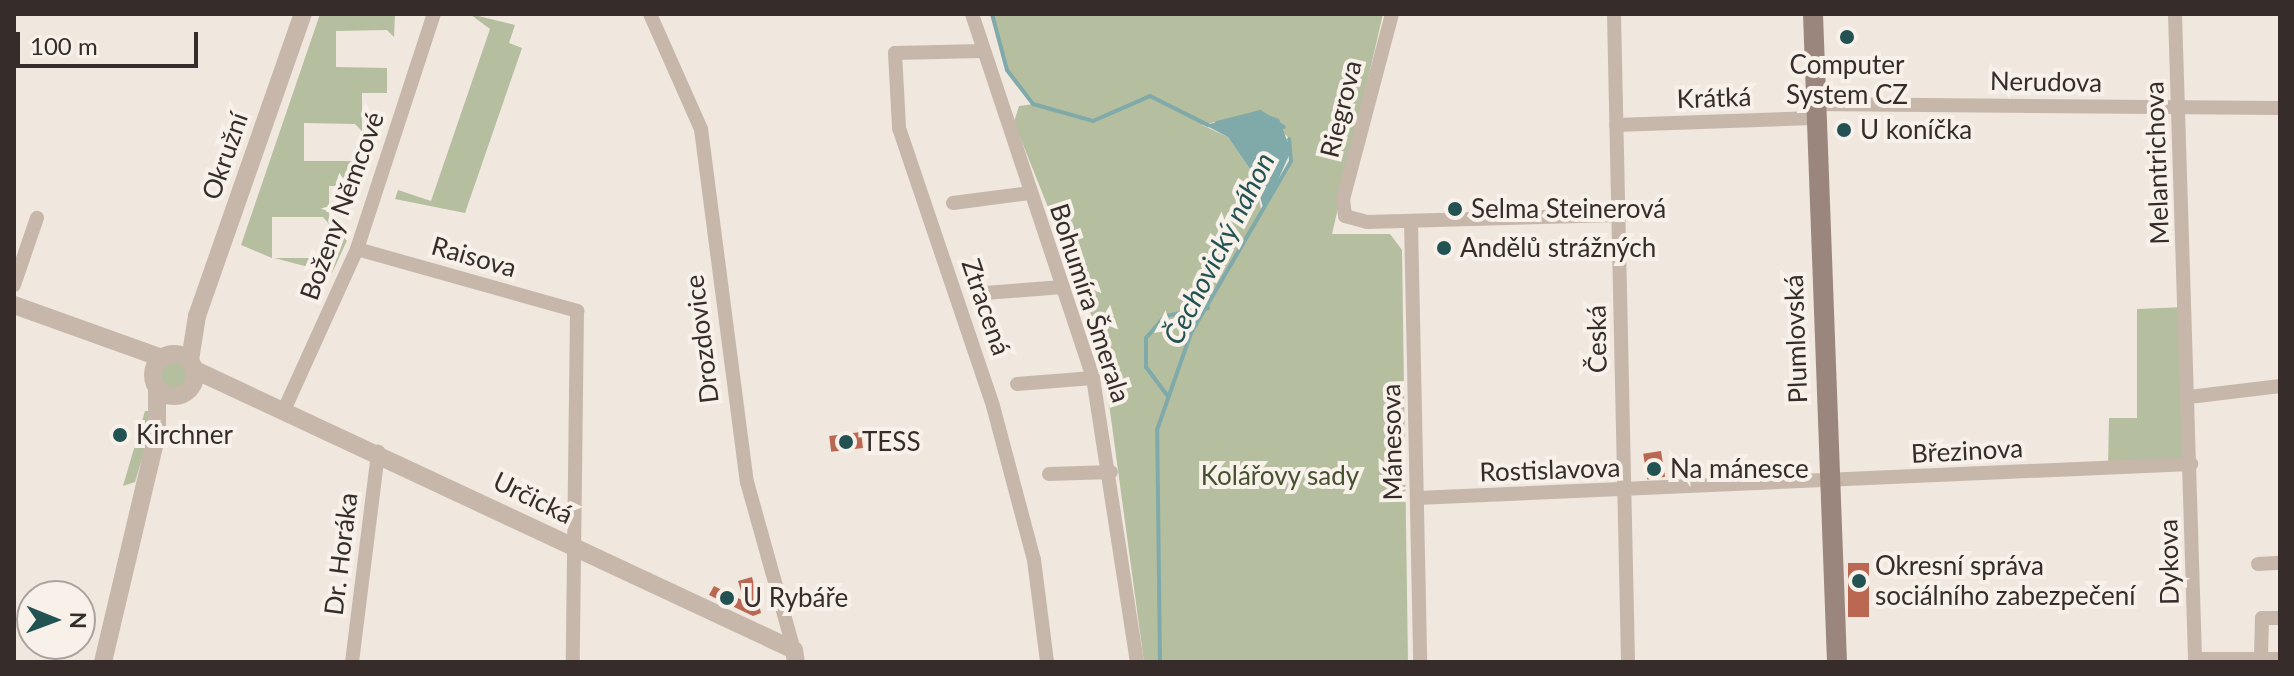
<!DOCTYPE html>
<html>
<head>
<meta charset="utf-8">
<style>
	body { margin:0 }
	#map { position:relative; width:2294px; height:676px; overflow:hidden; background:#f0e7de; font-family:Lato,sans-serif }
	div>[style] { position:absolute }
	.green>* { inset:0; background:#b5be9f }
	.round { border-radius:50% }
	.water>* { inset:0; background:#80aaaa }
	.stream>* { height:4px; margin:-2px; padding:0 2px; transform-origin:2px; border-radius:2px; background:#80aaaa }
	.building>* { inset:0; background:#ba6852; transform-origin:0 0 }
	.minor>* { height:14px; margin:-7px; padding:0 7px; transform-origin:7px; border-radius:7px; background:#c7b7ab }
	.tertiary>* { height:18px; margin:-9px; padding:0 9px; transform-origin:9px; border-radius:9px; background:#c7b7ab }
	.tertiary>.ring { margin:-9px; padding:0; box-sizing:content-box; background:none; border:18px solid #c7b7ab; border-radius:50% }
	.secondary>* { height:20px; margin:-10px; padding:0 10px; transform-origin:10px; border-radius:10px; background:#9b867d }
	.dots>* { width:22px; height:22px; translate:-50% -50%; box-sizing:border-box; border:4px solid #f8f1ea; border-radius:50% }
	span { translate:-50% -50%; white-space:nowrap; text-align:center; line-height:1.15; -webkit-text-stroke:8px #f8f1ea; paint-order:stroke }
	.poi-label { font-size:26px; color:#362d2a }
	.left { translate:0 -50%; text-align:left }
	.street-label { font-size:26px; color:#362d2a }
	.park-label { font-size:26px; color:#465130 }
	.water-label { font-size:28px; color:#235253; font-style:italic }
	.frame { position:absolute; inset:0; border:16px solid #362d2a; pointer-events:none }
	.north { position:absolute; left:16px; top:580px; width:80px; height:80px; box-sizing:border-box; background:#f8f1ea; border:2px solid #aaa39d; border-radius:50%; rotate:91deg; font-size:22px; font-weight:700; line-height:32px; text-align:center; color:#362d2a }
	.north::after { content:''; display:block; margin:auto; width:28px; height:36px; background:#235253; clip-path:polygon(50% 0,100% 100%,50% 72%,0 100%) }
	.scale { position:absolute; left:16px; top:32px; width:182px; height:36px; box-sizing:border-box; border:4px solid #362d2a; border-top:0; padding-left:10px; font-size:24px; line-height:28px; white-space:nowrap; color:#362d2a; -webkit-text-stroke:6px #f8f1ea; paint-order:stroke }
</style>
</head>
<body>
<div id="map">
	<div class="green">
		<i style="clip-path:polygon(320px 14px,395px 14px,394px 37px,387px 30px,336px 31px,336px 67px,387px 68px,387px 93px,362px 93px,362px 131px,355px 124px,304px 123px,304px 161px,356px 161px,354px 186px,329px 186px,329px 224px,323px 217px,272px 217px,272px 258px,241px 245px)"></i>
		<i style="clip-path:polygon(470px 14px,515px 25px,509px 43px,522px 48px,465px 213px,395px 199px,398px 190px,431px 201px,490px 29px)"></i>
		<i style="clip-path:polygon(evenodd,992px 14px,1383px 14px,1332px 234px,1390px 234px,1402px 250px,1408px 662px,1144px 662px,1100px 337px,1014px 122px,1019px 106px,1034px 104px,1007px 70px,992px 14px,1260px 112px,1289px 138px,1291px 161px,1261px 209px,1254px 175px,1228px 137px,1202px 125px,1260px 112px)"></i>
		<i style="clip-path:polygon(329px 236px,349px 236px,332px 273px,274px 258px,327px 258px)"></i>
		<i style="clip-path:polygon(2186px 307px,2191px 464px,2108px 468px,2109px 418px,2137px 418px,2137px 309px)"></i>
		<i class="round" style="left:160px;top:361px;width:28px;height:28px"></i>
		<i style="clip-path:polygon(145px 411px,154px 411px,150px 432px,135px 482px,123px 486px)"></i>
	</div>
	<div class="water">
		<i style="clip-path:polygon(1260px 112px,1279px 119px,1291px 151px,1264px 211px,1254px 175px,1228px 137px,1205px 125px)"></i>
	</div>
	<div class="stream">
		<i style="left:992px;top:14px;width:58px;rotate:75deg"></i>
		<i style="left:1007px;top:70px;width:43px;rotate:52.6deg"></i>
		<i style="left:1033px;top:104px;width:62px;rotate:15.8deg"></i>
		<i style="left:1093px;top:121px;width:62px;rotate:-23.7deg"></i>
		<i style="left:1150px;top:96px;width:65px;rotate:26.6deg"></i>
		<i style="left:1217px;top:123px;width:44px;rotate:-14.3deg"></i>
		<i style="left:1260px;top:112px;width:28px;rotate:32deg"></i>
		<i style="left:1167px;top:395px;width:35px;rotate:-127deg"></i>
		<i style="left:1146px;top:367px;width:29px;rotate:-90deg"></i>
		<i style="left:1146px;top:338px;width:29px;rotate:-49deg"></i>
		<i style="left:1165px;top:316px;width:44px;rotate:-10.5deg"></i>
		<i style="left:1160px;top:662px;width:232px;rotate:-90.7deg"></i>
		<i style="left:1157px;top:430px;width:103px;rotate:-70.7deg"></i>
		<i style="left:1191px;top:333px;width:199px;rotate:-59.8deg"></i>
		<i style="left:1291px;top:161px;width:22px;rotate:-95deg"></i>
	</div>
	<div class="building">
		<i style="left:861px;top:432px;width:16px;height:32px;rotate:83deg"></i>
		<i style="left:1661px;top:451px;width:26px;height:18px;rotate:81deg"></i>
		<i style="left:1848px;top:563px;width:21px;height:54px"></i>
		<i style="clip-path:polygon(752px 577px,761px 613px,753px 616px,709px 595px,714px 586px,744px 601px,738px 581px)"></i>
	</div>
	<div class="minor">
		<i style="left:650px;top:14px;width:126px;rotate:66.1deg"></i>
		<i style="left:701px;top:129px;width:356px;rotate:82.6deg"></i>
		<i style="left:747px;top:482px;width:174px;rotate:74.4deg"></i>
		<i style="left:972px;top:14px;width:384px;rotate:71.6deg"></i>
		<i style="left:1093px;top:378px;width:287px;rotate:81.2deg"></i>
		<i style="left:1392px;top:14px;width:191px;rotate:104.8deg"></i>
		<i style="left:1343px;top:199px;width:17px;rotate:83deg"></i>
		<i style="left:1345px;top:216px;width:23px;rotate:15deg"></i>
		<i style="left:1367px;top:222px;width:251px;rotate:-1.6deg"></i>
		<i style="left:1614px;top:14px;width:648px;rotate:88.76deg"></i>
		<i style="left:2175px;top:14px;width:645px;rotate:88.22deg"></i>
		<i style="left:2195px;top:659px;width:85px"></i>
		<i style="left:981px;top:51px;width:86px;rotate:178.7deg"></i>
		<i style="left:895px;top:53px;width:75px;rotate:86.9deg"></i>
		<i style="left:899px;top:128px;width:293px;rotate:71.3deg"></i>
		<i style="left:993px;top:406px;width:159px;rotate:75.1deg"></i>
		<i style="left:1034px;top:560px;width:103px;rotate:82.7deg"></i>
		<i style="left:1812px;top:104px;width:468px;rotate:0.5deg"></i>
		<i style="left:1616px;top:125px;width:197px;rotate:-2deg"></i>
		<i style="left:953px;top:203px;width:77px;rotate:-7.5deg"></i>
		<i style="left:1411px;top:222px;width:440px;rotate:88.8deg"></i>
		<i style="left:357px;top:249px;width:229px;rotate:15.7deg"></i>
		<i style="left:577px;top:311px;width:351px;rotate:90.7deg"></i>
		<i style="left:14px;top:285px;width:71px;rotate:-71.1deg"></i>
		<i style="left:985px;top:293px;width:78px;rotate:-4.4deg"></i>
		<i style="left:1017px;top:384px;width:76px;rotate:-4.5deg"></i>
		<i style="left:2189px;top:397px;width:92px;rotate:-6.9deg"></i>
		<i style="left:284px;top:410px;width:177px;rotate:-65.6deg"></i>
		<i style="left:357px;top:249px;width:247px;rotate:-71.9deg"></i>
		<i style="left:1049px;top:474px;width:62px;rotate:-1.8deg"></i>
		<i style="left:1417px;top:498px;width:775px;rotate:-2.52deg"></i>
		<i style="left:2258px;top:564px;width:22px;rotate:-3deg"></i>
		<i style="left:2261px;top:658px;width:40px;rotate:-88.6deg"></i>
		<i style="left:2262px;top:618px;width:18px"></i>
		<i style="left:352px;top:662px;width:212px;rotate:-82.9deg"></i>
	</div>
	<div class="tertiary">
		<i style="left:14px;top:305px;width:157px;rotate:19.7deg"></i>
		<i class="ring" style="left:153px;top:354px;width:24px;height:24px"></i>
		<i style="left:190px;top:360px;width:45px;rotate:-81deg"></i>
		<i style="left:197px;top:316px;width:320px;rotate:-70.7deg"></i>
		<i style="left:195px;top:370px;width:661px;rotate:25.05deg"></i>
		<i style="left:794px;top:650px;width:12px;rotate:81deg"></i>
		<i style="left:103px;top:662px;width:234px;rotate:-76.7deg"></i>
		<i style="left:157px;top:434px;width:45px;rotate:-90deg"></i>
	</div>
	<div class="secondary">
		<i style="left:1813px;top:14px;width:648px;rotate:87.88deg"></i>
	</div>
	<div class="dots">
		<i style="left:1847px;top:37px;background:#235253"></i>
		<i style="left:1844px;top:130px;background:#235253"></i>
		<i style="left:1455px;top:209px;background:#235253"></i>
		<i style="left:1444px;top:248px;background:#235253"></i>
		<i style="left:120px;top:435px;background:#235253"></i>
		<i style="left:846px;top:442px;background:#235253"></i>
		<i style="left:1654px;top:469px;background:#235253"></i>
		<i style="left:1859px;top:581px;background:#235253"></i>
		<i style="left:727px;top:598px;background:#235253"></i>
	</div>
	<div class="poi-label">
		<span style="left:1847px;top:80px">Computer<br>System CZ</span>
		<span class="left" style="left:1860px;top:130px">U koníčka</span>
		<span class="left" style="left:1471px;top:209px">Selma Steinerová</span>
		<span class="left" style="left:1460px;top:248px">Andělů strážných</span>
		<span class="left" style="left:136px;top:435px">Kirchner</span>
		<span class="left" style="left:862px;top:442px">TESS</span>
		<span class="left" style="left:1670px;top:469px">Na mánesce</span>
		<span class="left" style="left:1875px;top:581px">Okresní správa<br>sociálního zabezpečení</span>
		<span class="left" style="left:743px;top:598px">U Rybáře</span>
	</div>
	<div class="street-label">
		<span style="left:2046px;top:82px;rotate:1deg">Nerudova</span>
		<span style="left:1714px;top:98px;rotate:-2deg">Krátká</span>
		<span style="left:1341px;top:109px;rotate:-76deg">Riegrova</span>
		<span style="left:225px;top:156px;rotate:-71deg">Okružní</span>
		<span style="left:2157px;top:163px;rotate:-92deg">Melantrichova</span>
		<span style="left:342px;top:206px;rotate:-70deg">Boženy Němcové</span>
		<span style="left:474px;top:257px;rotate:16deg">Raisova</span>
		<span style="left:1090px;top:303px;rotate:72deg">Bohumíra Šmerala</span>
		<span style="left:986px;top:307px;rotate:71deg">Ztracená</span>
		<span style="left:702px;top:339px;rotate:-97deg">Drozdovice</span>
		<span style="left:1597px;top:339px;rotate:-91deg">Česká</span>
		<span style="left:1796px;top:339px;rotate:-92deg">Plumlovská</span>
		<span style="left:1392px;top:442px;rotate:-91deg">Mánesova</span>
		<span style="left:1967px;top:451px;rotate:-3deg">Březinova</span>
		<span style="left:1550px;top:470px;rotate:-2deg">Rostislavova</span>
		<span style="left:533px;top:498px;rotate:26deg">Určická</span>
		<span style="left:341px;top:554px;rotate:-83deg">Dr. Horáka</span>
		<span style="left:2169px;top:562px;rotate:-91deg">Dykova</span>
	</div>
	<div class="park-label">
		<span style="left:1280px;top:476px">Kolářovy sady</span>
	</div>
	<div class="water-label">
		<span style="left:1218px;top:248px;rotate:-63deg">Čechovický náhon</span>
	</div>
	<div class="frame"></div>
	<div class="north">N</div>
	<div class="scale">100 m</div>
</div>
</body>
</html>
